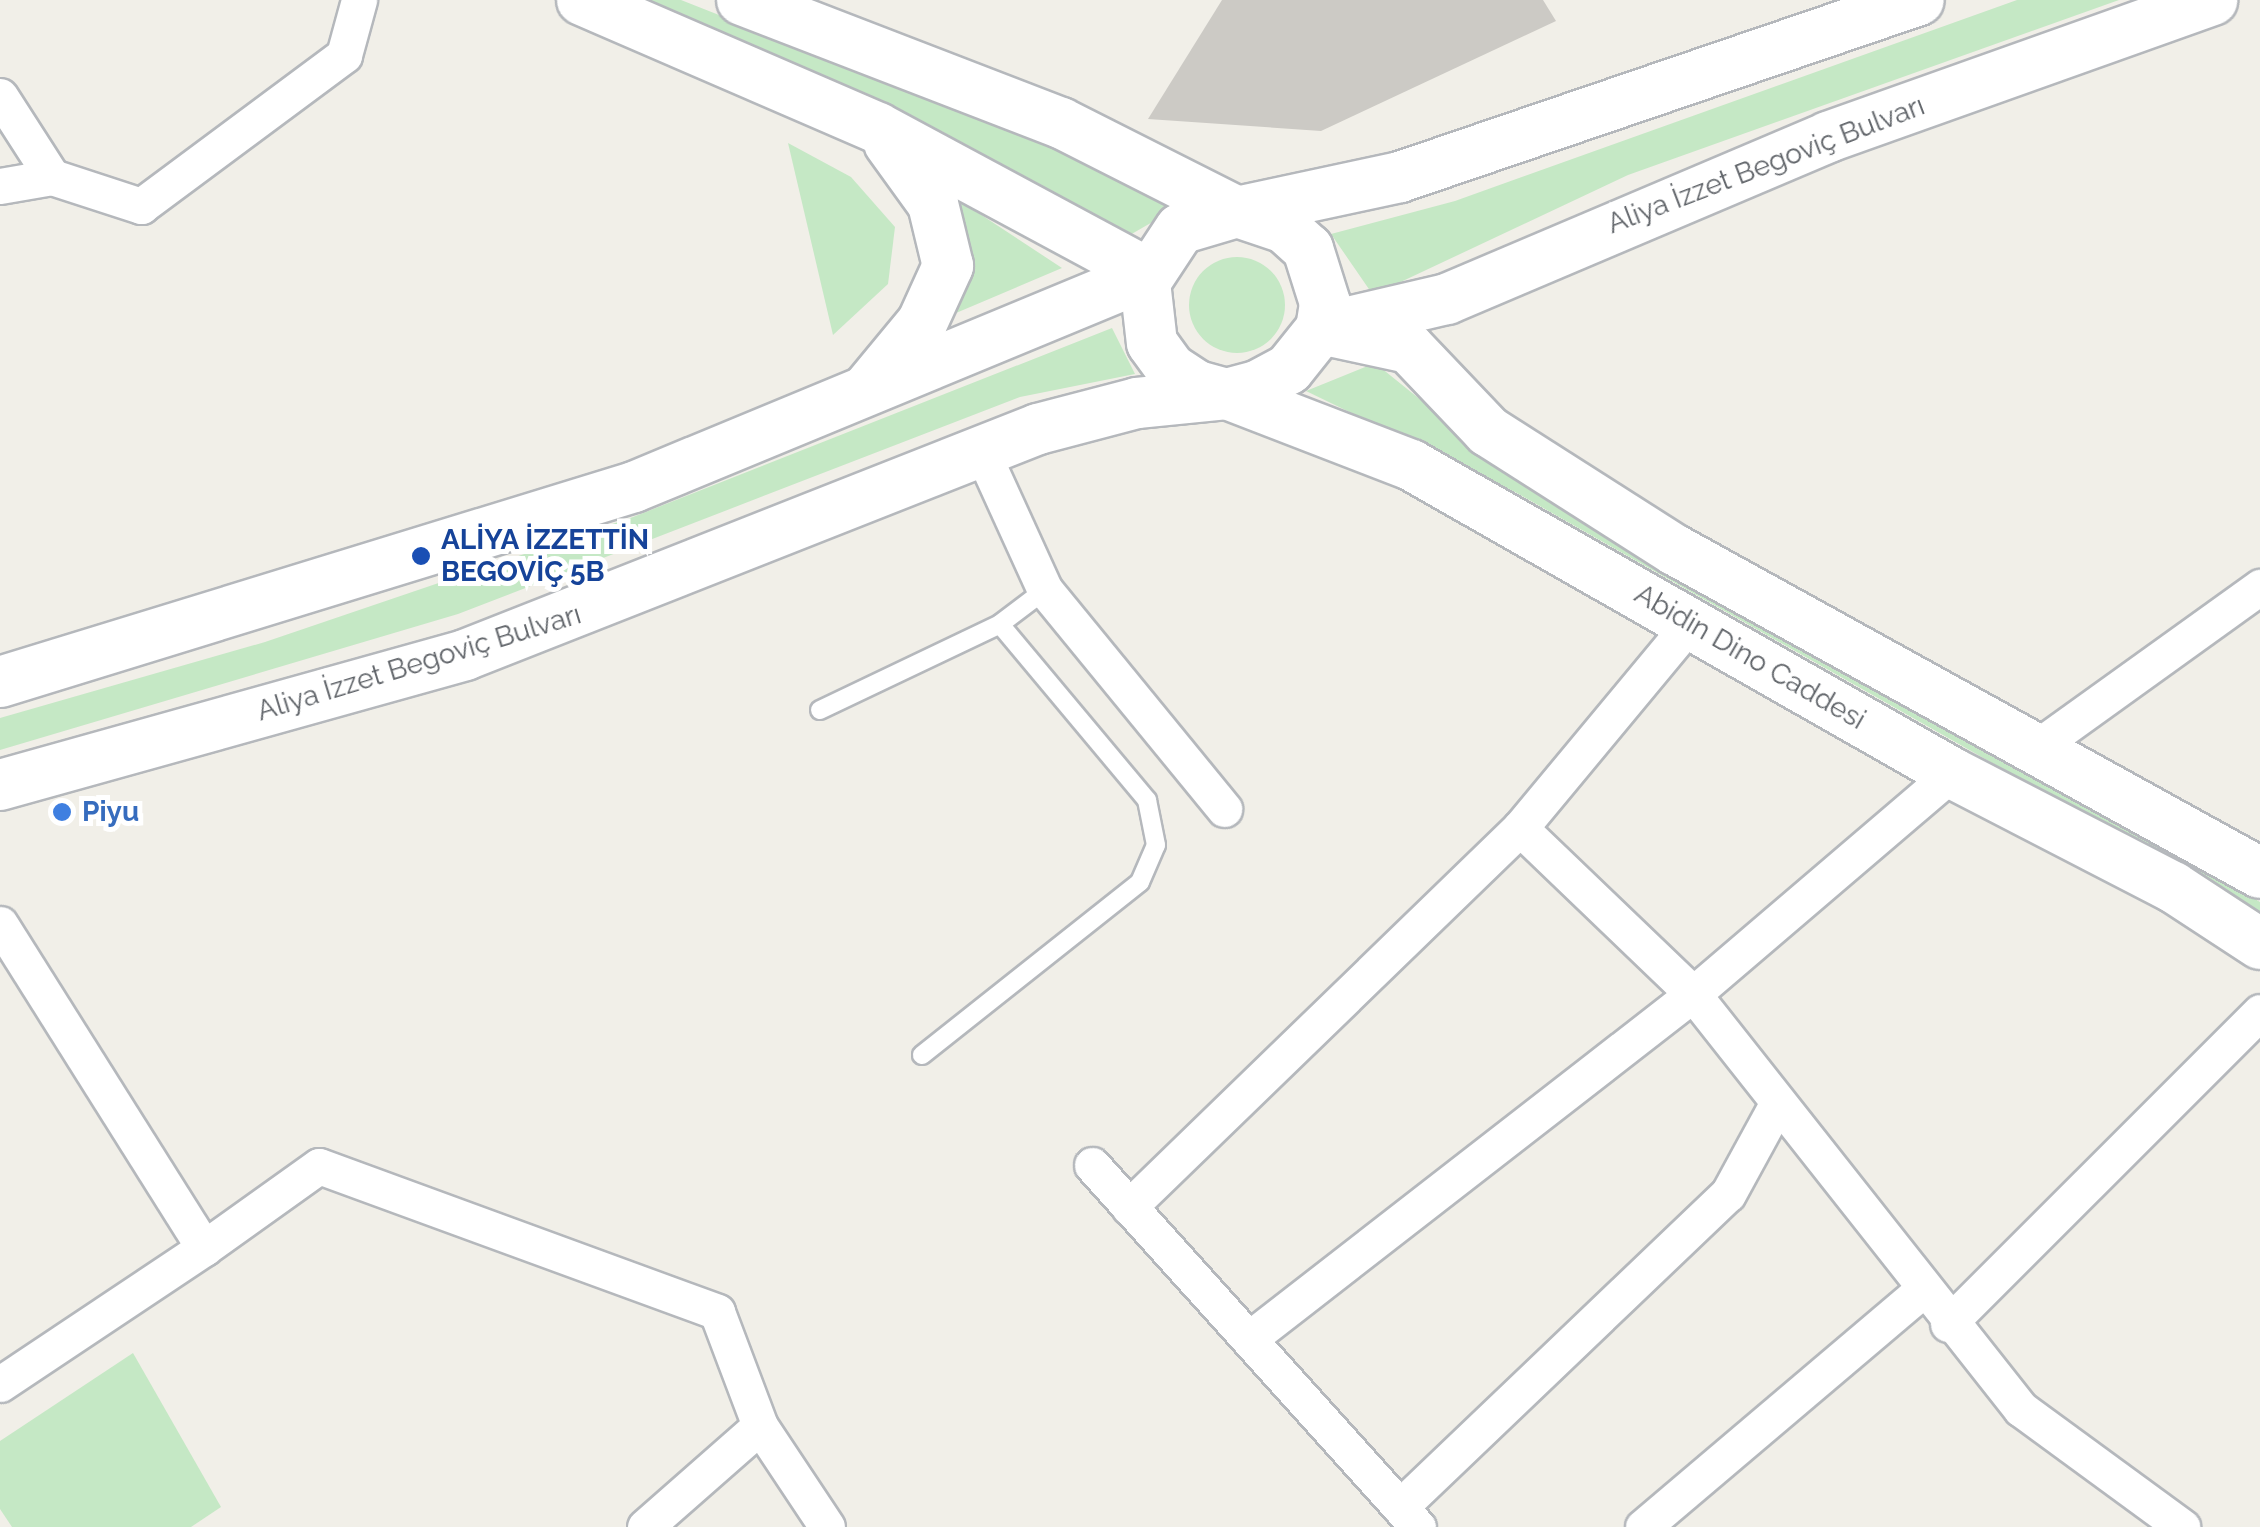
<!DOCTYPE html>
<html>
<head>
<meta charset="utf-8">
<style>
	body { margin:0 }
	#map { position:relative; width:2260px; height:1527px; overflow:hidden; background:#f1efe8; font-family:Raleway,sans-serif }
	div>[style] { position:absolute }
	.green>* { inset:0; background:#c5e8c5 }
	.round { border-radius:50% }
	.building>* { inset:0; background:#cccac5 }
	.roads { filter:drop-shadow(2px 0 #b5b8bc) drop-shadow(-2px 0 #b5b8bc) drop-shadow(0 2px #b5b8bc) drop-shadow(0 -2px #b5b8bc) }
	.lane>* { height:18px; margin:-9px; padding:0 9px; transform-origin:9px; border-radius:9px; background:#fff }
	.street>* { height:35px; margin:-17.5px; padding:0 17.5px; transform-origin:17.5px; border-radius:17.5px; background:#fff }
	.secondary>* { height:50px; margin:-25px; padding:0 25px; transform-origin:25px; border-radius:25px; background:#fff }
	.dots>* { width:28px; height:28px; translate:-50% -50%; box-sizing:border-box; border:5px solid #fff; border-radius:50% }
	span { translate:-50% -50%; white-space:nowrap; text-align:center; line-height:1.15; -webkit-text-stroke:10px #fff; paint-order:stroke }
	.street-label { font-size:28px; color:#5f6368 }
	.transit-label { font-size:28px; color:#164399; font-weight:700 }
	.left { translate:0 -50%; text-align:left }
	.shop-label { font-size:28px; color:#366cbe; font-weight:700 }
</style>
</head>
<body>
<div id="map">
	<div class="green">
		<i style="clip-path:polygon(637px 0,681px 0,1073px 155px,1175px 209px,1116px 243px,943px 132px)"></i>
		<i style="clip-path:polygon(2017px 0,2119px 0,1628px 175px,1373px 295px,1331px 234px,1455px 201px)"></i>
		<i style="clip-path:polygon(788px 143px,851px 177px,895px 227px,888px 284px,833px 335px)"></i>
		<i style="clip-path:polygon(957px 199px,1062px 268px,956px 313px,968px 253px)"></i>
		<i class="round" style="left:1189px;top:257px;width:96px;height:96px"></i>
		<i style="clip-path:polygon(1112px 328px,1135px 374px,1020px 397px,458px 614px,0 750px,0 718px,265px 642px,633px 517px)"></i>
		<i style="clip-path:polygon(1375px 363px,1521px 481px,1660px 571px,2170px 848px,2260px 902px,2260px 915px,1515px 492px,1306px 391px)"></i>
		<i style="clip-path:polygon(133px 1353px,221px 1507px,191px 1527px,12px 1527px,0 1509px,0 1441px)"></i>
	</div>
	<div class="building">
		<i style="clip-path:polygon(1222px 0,1543px 0,1556px 21px,1321px 131px,1148px 119px)"></i>
	</div>
	<div class="roads">
		<div class="lane">
			<i style="left:820px;top:710px;width:199px;rotate:-25.5deg"></i>
			<i style="left:1000px;top:624px;width:56px;rotate:-37.1deg"></i>
			<i style="left:922px;top:1055px;width:278px;rotate:-38.4deg"></i>
			<i style="left:1140px;top:882px;width:40px;rotate:-66.6deg"></i>
			<i style="left:1156px;top:845px;width:46px;rotate:-101.3deg"></i>
			<i style="left:1147px;top:800px;width:229px;rotate:-129.9deg"></i>
		</div>
		<div class="street">
			<i style="left:0;top:96px;width:96px;rotate:57.3deg"></i>
			<i style="left:52px;top:177px;width:94px;rotate:18deg"></i>
			<i style="left:141px;top:206px;width:253px;rotate:-36.6deg"></i>
			<i style="left:344px;top:55px;width:57px;rotate:-74.7deg"></i>
			<i style="left:0;top:186px;width:53px;rotate:-9.8deg"></i>
			<i style="left:982px;top:452px;width:152px;rotate:65.5deg"></i>
			<i style="left:1045px;top:590px;width:283px;rotate:50.7deg"></i>
			<i style="left:2040px;top:745px;width:271px;rotate:-35.7deg"></i>
			<i style="left:1952px;top:773px;width:340px;rotate:139.5deg"></i>
			<i style="left:1693px;top:994px;width:529px;rotate:51.68deg"></i>
			<i style="left:2021px;top:1409px;width:200px;rotate:36.2deg"></i>
			<i style="left:0;top:924px;width:383px;rotate:57.8deg"></i>
			<i style="left:204px;top:1248px;width:141px;rotate:-35.5deg"></i>
			<i style="left:319px;top:1166px;width:424px;rotate:20.1deg"></i>
			<i style="left:717px;top:1312px;width:122px;rotate:69.3deg"></i>
			<i style="left:760px;top:1426px;width:121px;rotate:56.4deg"></i>
			<i style="left:1092px;top:1165px;width:487px;rotate:48deg"></i>
			<i style="left:1129px;top:1207px;width:545px;rotate:-44.11deg"></i>
			<i style="left:1520px;top:828px;width:266px;rotate:-50.3deg"></i>
			<i style="left:1948px;top:1324px;width:441px;rotate:-45deg"></i>
			<i style="left:1249px;top:1339px;width:562px;rotate:-37.85deg"></i>
			<i style="left:1693px;top:994px;width:240px;rotate:-136.2deg"></i>
			<i style="left:0;top:1384px;width:245px;rotate:-33.7deg"></i>
			<i style="left:1400px;top:1507px;width:453px;rotate:-43.7deg"></i>
			<i style="left:1728px;top:1194px;width:102px;rotate:-61.4deg"></i>
			<i style="left:645px;top:1527px;width:153px;rotate:-41.3deg"></i>
			<i style="left:1643px;top:1527px;width:365px;rotate:-40.3deg"></i>
		</div>
		<div class="secondary">
			<i style="left:582px;top:0;width:322px;rotate:23.4deg"></i>
			<i style="left:878px;top:128px;width:308px;rotate:28.3deg"></i>
			<i style="left:742px;top:0;width:342px;rotate:21.1deg"></i>
			<i style="left:1061px;top:123px;width:197px;rotate:26.8deg"></i>
			<i style="left:1237px;top:212px;width:167px;rotate:-12.1deg"></i>
			<i style="left:1400px;top:177px;width:548px;rotate:-18.83deg"></i>
			<i style="left:1336px;top:325px;width:114px;rotate:-13.2deg"></i>
			<i style="left:1447px;top:299px;width:414px;rotate:-23deg"></i>
			<i style="left:1828px;top:137px;width:408px;rotate:-19.6deg"></i>
			<i style="left:1321px;top:329px;width:90px;rotate:12.2deg"></i>
			<i style="left:1409px;top:348px;width:115px;rotate:46.4deg"></i>
			<i style="left:1488px;top:431px;width:222px;rotate:32.5deg"></i>
			<i style="left:1675px;top:550px;width:668px;rotate:28.9deg"></i>
			<i style="left:869px;top:387px;width:83px;rotate:-50.4deg"></i>
			<i style="left:922px;top:323px;width:63px;rotate:-65.5deg"></i>
			<i style="left:948px;top:266px;width:64px;rotate:-103.6deg"></i>
			<i style="left:933px;top:204px;width:75px;rotate:-125.8deg"></i>
			<i style="left:0;top:682px;width:663px;rotate:-17.1deg"></i>
			<i style="left:634px;top:487px;width:557px;rotate:-22.47deg"></i>
			<i style="left:0;top:785px;width:483px;rotate:-15.6deg"></i>
			<i style="left:465px;top:655px;width:616px;rotate:-21.53deg"></i>
			<i style="left:1038px;top:429px;width:102px;rotate:-14.7deg"></i>
			<i style="left:1137px;top:403px;width:90px;rotate:-5.7deg"></i>
			<i style="left:1227px;top:394px;width:31px;rotate:-15deg"></i>
			<i style="left:1257px;top:386px;width:36px;rotate:-28deg"></i>
			<i style="left:1289px;top:369px;width:51px;rotate:-51.3deg"></i>
			<i style="left:1321px;top:329px;width:26px;rotate:-81deg"></i>
			<i style="left:1325px;top:303px;width:57px;rotate:-107.5deg"></i>
			<i style="left:1308px;top:249px;width:31px;rotate:-138deg"></i>
			<i style="left:1285px;top:228px;width:51px;rotate:-161.6deg"></i>
			<i style="left:1237px;top:212px;width:59px;rotate:163.4deg"></i>
			<i style="left:1180px;top:229px;width:64px;rotate:123.4deg"></i>
			<i style="left:1145px;top:282px;width:61px;rotate:83.5deg"></i>
			<i style="left:1152px;top:343px;width:32px;rotate:54deg"></i>
			<i style="left:1171px;top:369px;width:31px;rotate:33deg"></i>
			<i style="left:1197px;top:386px;width:31px;rotate:15deg"></i>
			<i style="left:1227px;top:394px;width:197px;rotate:21.1deg"></i>
			<i style="left:1411px;top:465px;width:623px;rotate:29.65deg"></i>
			<i style="left:1952px;top:773px;width:249px;rotate:27.3deg"></i>
			<i style="left:2173px;top:887px;width:104px;rotate:33.2deg"></i>
		</div>
	</div>
	<div class="dots">
		<i style="left:421px;top:556px;background:#1a4fb4"></i>
		<i style="left:62px;top:812px;background:#3f7fe0"></i>
	</div>
	<div class="street-label">
		<span style="left:1766px;top:165px;rotate:-21deg">Aliya İzzet Begoviç Bulvarı</span>
		<span style="left:1750px;top:657px;rotate:30deg">Abidin Dino Caddesi</span>
		<span style="left:419px;top:663px;rotate:-17deg">Aliya İzzet Begoviç Bulvarı</span>
	</div>
	<div class="transit-label">
		<span class="left" style="left:441px;top:556px">ALİYA İZZETTİN<br>BEGOVİÇ 5B</span>
	</div>
	<div class="shop-label">
		<span class="left" style="left:82px;top:812px">Piyu</span>
	</div>
</div>
</body>
</html>
